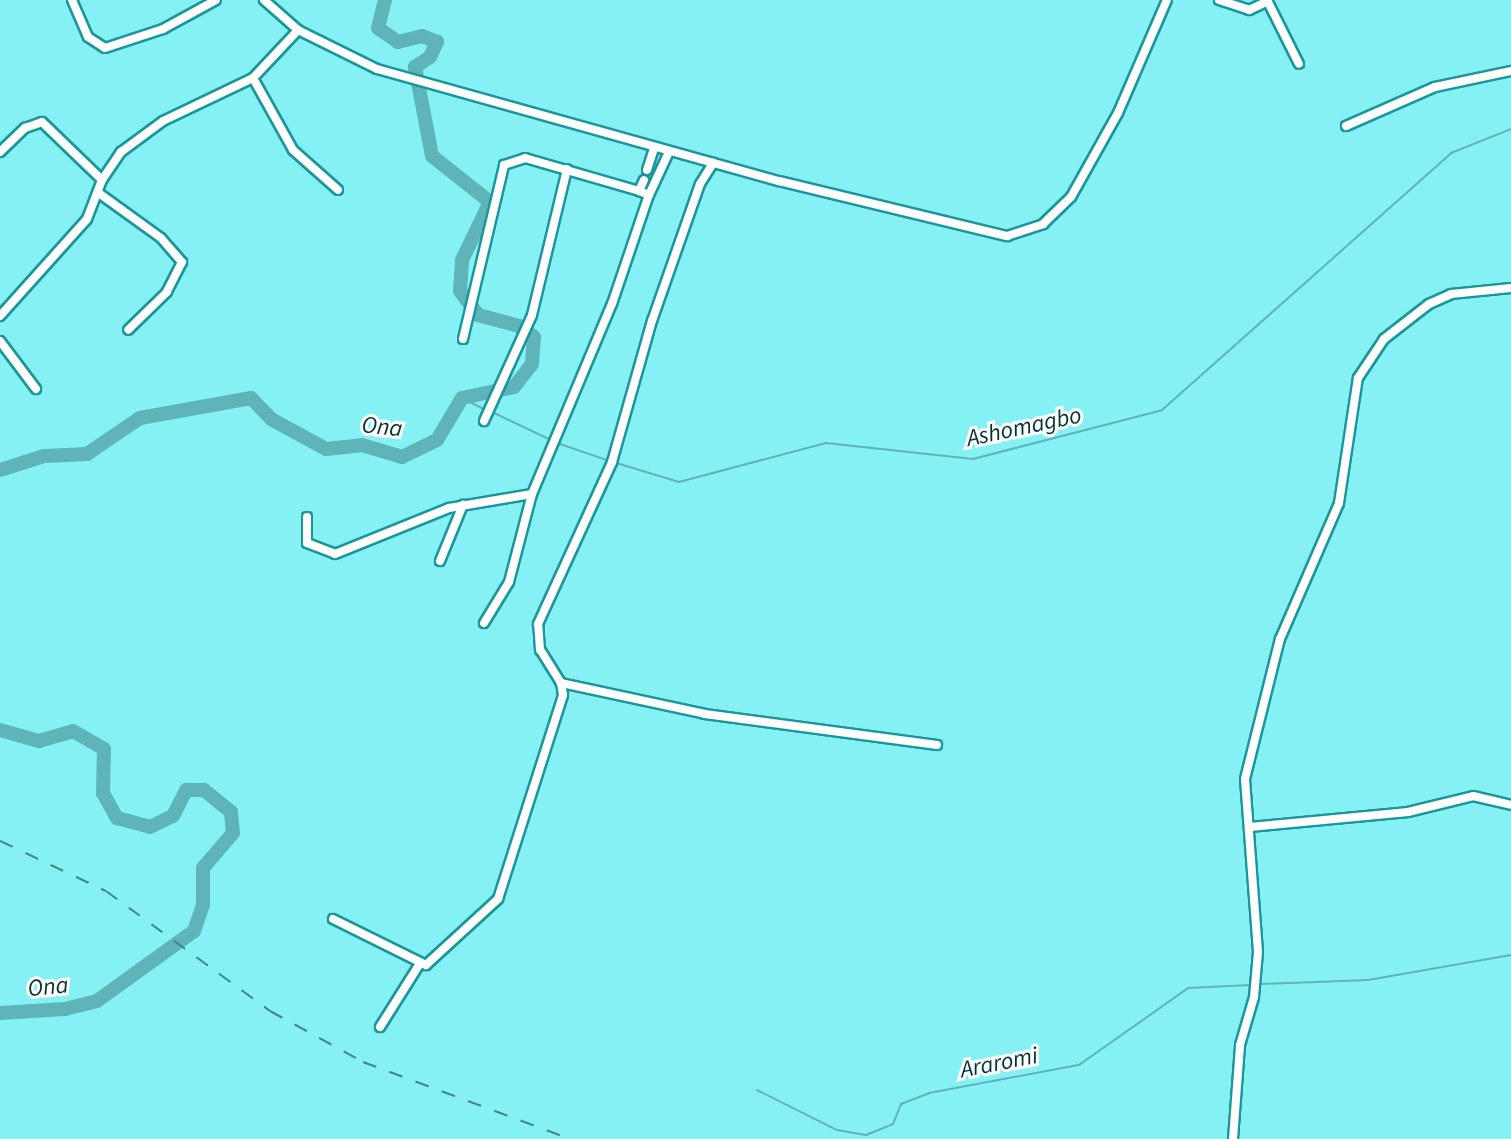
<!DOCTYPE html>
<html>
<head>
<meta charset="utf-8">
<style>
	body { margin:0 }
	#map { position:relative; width:1511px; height:1139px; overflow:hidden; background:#86f1f5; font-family:"Source Sans 3",sans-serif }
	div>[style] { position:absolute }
	.stream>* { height:2px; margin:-1px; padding:0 1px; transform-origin:1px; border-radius:1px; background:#5eb4b8 }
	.river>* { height:14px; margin:-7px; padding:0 7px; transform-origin:7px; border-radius:7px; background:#5eb4b8 }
	.roads { filter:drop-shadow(2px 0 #1b969b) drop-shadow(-2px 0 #1b969b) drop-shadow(0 2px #1b969b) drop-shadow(0 -2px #1b969b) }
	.minor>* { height:8px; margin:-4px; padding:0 4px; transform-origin:4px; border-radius:4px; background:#fff }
	.rail>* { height:2px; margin-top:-1px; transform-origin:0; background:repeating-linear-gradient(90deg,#41878a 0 14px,transparent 0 28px) }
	span { translate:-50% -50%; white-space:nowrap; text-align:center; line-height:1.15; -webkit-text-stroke:6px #fdfdfd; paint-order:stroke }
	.water-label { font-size:24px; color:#063234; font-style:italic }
</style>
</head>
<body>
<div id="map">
	<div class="stream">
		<i style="left:462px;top:398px;width:27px;rotate:27deg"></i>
		<i style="left:492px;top:412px;width:65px;rotate:25.4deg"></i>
		<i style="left:557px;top:443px;width:53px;rotate:18.8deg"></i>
		<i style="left:613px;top:462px;width:69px;rotate:16.9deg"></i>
		<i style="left:679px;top:482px;width:152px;rotate:-14.9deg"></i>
		<i style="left:826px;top:443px;width:148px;rotate:6.2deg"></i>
		<i style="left:973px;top:459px;width:195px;rotate:-14.5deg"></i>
		<i style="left:1162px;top:410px;width:387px;rotate:-41.6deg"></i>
		<i style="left:1451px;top:153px;width:65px;rotate:-21.8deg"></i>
		<i style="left:1262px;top:984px;width:106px;rotate:-2.2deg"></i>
		<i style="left:1368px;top:980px;width:145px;rotate:-9.9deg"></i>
		<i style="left:757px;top:1090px;width:89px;rotate:26.6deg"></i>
		<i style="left:837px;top:1130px;width:29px;rotate:10deg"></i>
		<i style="left:866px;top:1135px;width:29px;rotate:-22deg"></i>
		<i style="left:893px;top:1124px;width:22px;rotate:-68deg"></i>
		<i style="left:901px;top:1104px;width:30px;rotate:-21deg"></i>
		<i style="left:929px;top:1093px;width:153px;rotate:-10.6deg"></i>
		<i style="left:1079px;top:1065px;width:133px;rotate:-35.2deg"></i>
		<i style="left:1188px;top:988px;width:62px;rotate:-2.8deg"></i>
	</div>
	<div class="river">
		<i style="left:0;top:470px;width:46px;rotate:-17.7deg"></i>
		<i style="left:44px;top:456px;width:43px;rotate:-2.7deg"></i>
		<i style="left:87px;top:454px;width:64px;rotate:-34.2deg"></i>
		<i style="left:140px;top:418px;width:113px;rotate:-10.2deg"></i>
		<i style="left:251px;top:398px;width:29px;rotate:46deg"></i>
		<i style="left:271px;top:419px;width:63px;rotate:28.6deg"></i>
		<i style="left:326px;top:449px;width:36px;rotate:-6deg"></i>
		<i style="left:362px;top:445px;width:42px;rotate:16.7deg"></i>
		<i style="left:402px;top:457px;width:39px;rotate:-26deg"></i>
		<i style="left:437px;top:440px;width:49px;rotate:-59.2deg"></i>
		<i style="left:462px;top:398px;width:53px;rotate:-11.9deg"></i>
		<i style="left:514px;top:387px;width:29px;rotate:-52deg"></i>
		<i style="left:532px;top:364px;width:27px;rotate:-86deg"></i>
		<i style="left:534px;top:337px;width:19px;rotate:-144deg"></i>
		<i style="left:519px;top:326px;width:42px;rotate:-165deg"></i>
		<i style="left:478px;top:315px;width:30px;rotate:-127deg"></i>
		<i style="left:460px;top:291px;width:31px;rotate:-86deg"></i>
		<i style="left:462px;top:260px;width:64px;rotate:-64.2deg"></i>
		<i style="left:490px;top:202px;width:74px;rotate:-141.6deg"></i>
		<i style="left:432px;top:156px;width:91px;rotate:-100.8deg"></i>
		<i style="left:415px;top:67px;width:18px;rotate:-34deg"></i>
		<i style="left:430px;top:57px;width:17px;rotate:-65deg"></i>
		<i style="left:437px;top:42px;width:16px;rotate:-158deg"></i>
		<i style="left:422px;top:36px;width:25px;rotate:166deg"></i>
		<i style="left:398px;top:42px;width:24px;rotate:-145deg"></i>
		<i style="left:378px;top:28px;width:29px;rotate:-76deg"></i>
		<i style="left:0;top:730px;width:41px;rotate:15.8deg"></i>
		<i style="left:39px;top:741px;width:35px;rotate:-16deg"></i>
		<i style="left:73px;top:731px;width:36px;rotate:30deg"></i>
		<i style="left:104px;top:749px;width:44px;rotate:91.3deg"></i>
		<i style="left:103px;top:793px;width:29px;rotate:61deg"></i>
		<i style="left:117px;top:818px;width:34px;rotate:15deg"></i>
		<i style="left:150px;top:827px;width:25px;rotate:-26deg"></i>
		<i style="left:173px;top:816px;width:29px;rotate:-63deg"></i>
		<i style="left:186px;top:790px;width:18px"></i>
		<i style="left:204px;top:790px;width:35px;rotate:39deg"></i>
		<i style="left:231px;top:812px;width:21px;rotate:85deg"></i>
		<i style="left:233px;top:833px;width:46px;rotate:130.6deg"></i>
		<i style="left:203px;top:868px;width:37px;rotate:90deg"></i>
		<i style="left:203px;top:905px;width:28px;rotate:109deg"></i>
		<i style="left:194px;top:931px;width:120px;rotate:144.2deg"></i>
		<i style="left:97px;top:1001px;width:33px;rotate:166deg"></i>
		<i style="left:65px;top:1009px;width:65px;rotate:176.5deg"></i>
	</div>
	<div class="roads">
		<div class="minor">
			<i style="left:72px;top:0;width:40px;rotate:66.6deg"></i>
			<i style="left:88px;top:37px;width:20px;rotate:33deg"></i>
			<i style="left:105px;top:48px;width:61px;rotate:-18.1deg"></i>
			<i style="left:163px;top:29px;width:60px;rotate:-28.7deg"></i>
			<i style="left:264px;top:0;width:45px;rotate:41.4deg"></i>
			<i style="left:298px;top:30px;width:88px;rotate:26.3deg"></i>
			<i style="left:377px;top:69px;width:417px;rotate:15.6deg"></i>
			<i style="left:779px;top:181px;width:235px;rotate:13.6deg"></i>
			<i style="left:1007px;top:236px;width:38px;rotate:-18deg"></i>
			<i style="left:1043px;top:224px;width:39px;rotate:-44deg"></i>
			<i style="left:1071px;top:197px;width:96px;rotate:-60.8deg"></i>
			<i style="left:1118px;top:113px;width:123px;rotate:-66.6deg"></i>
			<i style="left:1219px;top:0;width:32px;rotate:18deg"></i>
			<i style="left:1249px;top:10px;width:21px;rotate:-25deg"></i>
			<i style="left:1268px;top:2px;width:69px;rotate:63.4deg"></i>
			<i style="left:253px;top:78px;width:82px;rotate:60.9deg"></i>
			<i style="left:293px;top:150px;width:60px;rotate:41.6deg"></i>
			<i style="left:1346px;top:126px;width:97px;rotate:-23.7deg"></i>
			<i style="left:1435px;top:87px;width:78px;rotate:-11.9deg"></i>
			<i style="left:0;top:152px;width:35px;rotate:-44deg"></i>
			<i style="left:25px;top:128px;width:18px;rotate:-19deg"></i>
			<i style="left:42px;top:122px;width:83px;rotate:44deg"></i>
			<i style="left:647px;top:170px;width:23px;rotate:-72deg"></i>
			<i style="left:100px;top:194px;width:75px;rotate:35.8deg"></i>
			<i style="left:161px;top:238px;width:32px;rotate:49deg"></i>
			<i style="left:182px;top:262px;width:34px;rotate:117deg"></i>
			<i style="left:167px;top:292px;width:54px;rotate:135.7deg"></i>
			<i style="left:649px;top:195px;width:47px;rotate:-65.1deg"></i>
			<i style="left:0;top:316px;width:130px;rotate:-48.1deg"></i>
			<i style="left:87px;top:219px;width:42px;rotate:-69deg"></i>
			<i style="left:102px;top:180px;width:34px;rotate:-56deg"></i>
			<i style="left:121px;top:152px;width:52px;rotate:-36.4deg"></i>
			<i style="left:163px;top:121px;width:100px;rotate:-25.5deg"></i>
			<i style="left:253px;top:78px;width:66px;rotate:-46.8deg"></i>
			<i style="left:463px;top:339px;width:179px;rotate:-76.7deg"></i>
			<i style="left:504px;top:165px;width:22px;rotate:-18deg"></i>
			<i style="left:525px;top:158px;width:119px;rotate:16.1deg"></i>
			<i style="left:0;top:341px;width:60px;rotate:53.1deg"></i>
			<i style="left:484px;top:421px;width:116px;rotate:-65.6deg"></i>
			<i style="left:532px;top:315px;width:150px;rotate:-76.5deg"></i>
			<i style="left:307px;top:517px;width:26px;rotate:90deg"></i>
			<i style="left:307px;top:543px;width:30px;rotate:21deg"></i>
			<i style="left:335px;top:554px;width:123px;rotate:-22deg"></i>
			<i style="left:449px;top:508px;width:84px;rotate:-9.6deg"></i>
			<i style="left:440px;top:561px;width:61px;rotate:-67.7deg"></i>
			<i style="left:484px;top:623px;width:48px;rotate:-58.6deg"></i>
			<i style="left:509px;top:582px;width:91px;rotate:-75.4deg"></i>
			<i style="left:532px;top:494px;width:206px;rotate:-67.2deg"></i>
			<i style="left:612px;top:304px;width:115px;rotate:-71.3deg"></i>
			<i style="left:649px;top:195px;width:11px;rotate:-158deg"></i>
			<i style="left:639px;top:191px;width:12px;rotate:-66deg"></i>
			<i style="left:561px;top:683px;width:147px;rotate:12.1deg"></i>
			<i style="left:705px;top:714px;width:234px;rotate:7.6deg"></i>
			<i style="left:1250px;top:827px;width:159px;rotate:-5.4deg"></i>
			<i style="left:1408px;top:812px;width:67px;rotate:-13.8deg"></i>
			<i style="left:1473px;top:796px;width:39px;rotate:13deg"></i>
			<i style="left:333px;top:919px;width:104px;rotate:26.3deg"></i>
			<i style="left:426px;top:965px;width:98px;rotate:-42.5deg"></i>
			<i style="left:498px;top:899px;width:214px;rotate:-72.3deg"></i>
			<i style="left:563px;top:695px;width:12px;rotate:-99deg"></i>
			<i style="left:561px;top:683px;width:39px;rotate:-122deg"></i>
			<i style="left:540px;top:650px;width:26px;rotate:-94deg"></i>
			<i style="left:538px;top:624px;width:178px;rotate:-65.4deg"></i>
			<i style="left:612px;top:462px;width:147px;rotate:-74.2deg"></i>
			<i style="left:652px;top:321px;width:145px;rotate:-70.7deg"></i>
			<i style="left:700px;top:184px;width:25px;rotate:-58deg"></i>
			<i style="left:380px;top:1027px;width:73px;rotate:-57.8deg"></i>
			<i style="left:1233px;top:1139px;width:94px;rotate:-85.7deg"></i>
			<i style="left:1240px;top:1045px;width:50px;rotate:-73.7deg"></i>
			<i style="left:1254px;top:997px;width:45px;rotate:-84.9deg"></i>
			<i style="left:1258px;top:952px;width:173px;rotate:-94.3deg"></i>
			<i style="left:1245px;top:779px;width:144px;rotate:-76deg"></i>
			<i style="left:1280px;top:639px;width:148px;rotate:-66.5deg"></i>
			<i style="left:1339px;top:503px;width:126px;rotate:-81.4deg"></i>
			<i style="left:1358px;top:378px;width:47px;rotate:-56.3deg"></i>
			<i style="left:1384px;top:339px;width:57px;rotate:-37.9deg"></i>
			<i style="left:1429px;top:304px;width:24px;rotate:-24deg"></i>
			<i style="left:1451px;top:294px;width:60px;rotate:-5.7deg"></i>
		</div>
	</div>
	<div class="rail">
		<i style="left:0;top:841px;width:117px;rotate:25.3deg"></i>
		<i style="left:106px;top:891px;width:203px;rotate:36.2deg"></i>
		<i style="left:270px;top:1011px;width:106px;rotate:28.7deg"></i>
		<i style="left:363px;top:1062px;width:221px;rotate:20.4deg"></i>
	</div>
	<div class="water-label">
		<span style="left:382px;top:427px;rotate:6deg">Ona</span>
		<span style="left:1024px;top:427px;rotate:-12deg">Ashomagbo</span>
		<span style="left:48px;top:987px;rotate:-6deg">Ona</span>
		<span style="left:999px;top:1063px;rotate:-11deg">Araromi</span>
	</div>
</div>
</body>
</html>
